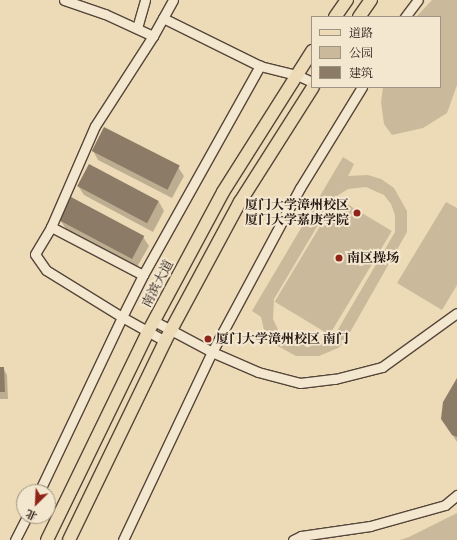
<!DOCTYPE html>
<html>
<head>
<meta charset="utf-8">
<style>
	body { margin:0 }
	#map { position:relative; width:457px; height:540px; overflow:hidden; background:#eddab6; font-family:"IM FELL Double Pica","Noto Serif SC",serif }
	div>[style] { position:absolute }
	.green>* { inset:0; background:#cab99a; transform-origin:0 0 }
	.shadow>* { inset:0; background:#0003 }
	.building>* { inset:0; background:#8c7b66; transform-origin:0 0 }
	.roads { filter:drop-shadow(1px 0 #55463a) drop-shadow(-1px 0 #55463a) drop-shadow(0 1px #55463a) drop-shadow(0 -1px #55463a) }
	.minor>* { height:9px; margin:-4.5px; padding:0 4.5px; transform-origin:4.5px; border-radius:4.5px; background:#f3e7d0 }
	.major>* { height:12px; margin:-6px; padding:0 6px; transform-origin:6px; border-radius:6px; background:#eddab6 }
	.dots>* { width:11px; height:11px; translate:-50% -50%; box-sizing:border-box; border:2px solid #f3e7d0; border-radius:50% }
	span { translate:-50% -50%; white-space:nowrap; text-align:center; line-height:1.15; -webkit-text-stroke:4px #f3e7d0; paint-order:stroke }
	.poi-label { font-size:13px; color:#221510; font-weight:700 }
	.right { translate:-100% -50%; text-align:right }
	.left { translate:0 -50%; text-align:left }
	.street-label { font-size:13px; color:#221510 }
	.legend { position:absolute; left:311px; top:16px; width:130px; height:72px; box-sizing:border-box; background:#f3e7d0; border:1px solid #9f9383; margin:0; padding:5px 7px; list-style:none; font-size:12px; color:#221510 }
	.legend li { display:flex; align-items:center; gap:8px; height:20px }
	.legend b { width:20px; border:1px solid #9f9383 }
	.north { position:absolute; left:16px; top:484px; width:40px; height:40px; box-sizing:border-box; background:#f3e7d0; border:1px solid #9f9383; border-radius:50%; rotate:204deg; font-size:11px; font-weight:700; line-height:16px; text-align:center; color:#221510 }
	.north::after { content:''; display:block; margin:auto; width:14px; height:18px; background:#8f2418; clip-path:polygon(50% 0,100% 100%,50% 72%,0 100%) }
</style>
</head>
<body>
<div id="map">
	<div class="green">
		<i style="clip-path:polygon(432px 0,457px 0,457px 85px,447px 113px,423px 128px,392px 135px,384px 124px,381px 102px,383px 87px,440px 87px,440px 17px,416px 17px)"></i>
		<i style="clip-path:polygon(evenodd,343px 157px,354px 164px,348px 176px,368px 175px,381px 179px,394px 188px,407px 211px,407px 232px,345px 341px,338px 348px,319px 356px,296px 356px,274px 344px,264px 330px,261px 317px,252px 311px,343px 157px,366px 187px,384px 195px,391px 204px,395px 215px,395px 232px,333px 338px,316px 345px,306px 345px,286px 340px,280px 334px,273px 319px,274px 299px,334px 198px,348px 189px,366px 187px)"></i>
		<i style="left:337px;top:198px;width:64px;height:121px;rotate:31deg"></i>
		<i style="clip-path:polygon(446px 202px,457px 208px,457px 285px,442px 310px,397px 283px)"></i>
		<i style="clip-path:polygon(457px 513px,457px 540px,400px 540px,409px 537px)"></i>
	</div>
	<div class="shadow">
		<i style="clip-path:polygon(93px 151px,178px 167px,184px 176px,172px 198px,98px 160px)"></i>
		<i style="clip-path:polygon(89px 165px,159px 202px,164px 211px,153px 232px,84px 195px,78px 186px)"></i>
		<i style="clip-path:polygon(60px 220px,143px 237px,149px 246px,137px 267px,66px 229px)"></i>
		<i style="clip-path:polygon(0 368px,3px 368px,7px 375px,8px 399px,0 399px)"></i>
		<i style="clip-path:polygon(457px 380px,457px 442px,448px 428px,444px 402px)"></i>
	</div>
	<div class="building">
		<i style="left:104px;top:127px;width:85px;height:27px;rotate:27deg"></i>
		<i style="left:89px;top:164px;width:79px;height:25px;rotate:28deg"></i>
		<i style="left:71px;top:197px;width:83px;height:26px;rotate:28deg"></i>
		<i style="clip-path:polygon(0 367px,4px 367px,5px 392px,0 392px)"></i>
		<i style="clip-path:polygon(457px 378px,457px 437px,452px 435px,441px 419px,443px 402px)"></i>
	</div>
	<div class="roads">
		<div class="minor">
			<i style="left:64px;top:0;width:43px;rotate:18.9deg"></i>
			<i style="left:105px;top:14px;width:53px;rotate:24.6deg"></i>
			<i style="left:405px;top:17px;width:21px;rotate:-53deg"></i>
			<i style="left:163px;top:18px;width:108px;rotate:26.3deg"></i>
			<i style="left:137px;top:28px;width:29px;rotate:-74deg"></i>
			<i style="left:143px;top:275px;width:240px;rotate:-60.8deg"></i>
			<i style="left:260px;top:66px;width:38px;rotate:14deg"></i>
			<i style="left:297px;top:75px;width:17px;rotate:25deg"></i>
			<i style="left:154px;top:321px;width:66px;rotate:28.1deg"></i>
			<i style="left:212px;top:352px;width:50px;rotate:23.5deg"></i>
			<i style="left:258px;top:372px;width:43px;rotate:14.7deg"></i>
			<i style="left:300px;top:383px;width:35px;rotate:-7deg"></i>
			<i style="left:335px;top:379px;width:49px;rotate:-14.3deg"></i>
			<i style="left:382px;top:367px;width:92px;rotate:-35.8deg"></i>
			<i style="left:165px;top:341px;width:49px;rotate:-150.8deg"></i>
			<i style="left:122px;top:317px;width:47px;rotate:-63.4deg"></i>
			<i style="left:143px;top:275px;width:104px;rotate:-152.4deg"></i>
			<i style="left:51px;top:227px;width:110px;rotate:-66.5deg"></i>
			<i style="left:95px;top:126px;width:107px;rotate:-57.2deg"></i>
			<i style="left:153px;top:36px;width:41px;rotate:-60.9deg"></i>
			<i style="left:39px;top:492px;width:194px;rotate:-64.6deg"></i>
			<i style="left:122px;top:317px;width:89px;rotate:-148.3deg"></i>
			<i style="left:46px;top:270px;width:19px;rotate:-125deg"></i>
			<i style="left:35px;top:254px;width:31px;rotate:-59deg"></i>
			<i style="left:15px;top:540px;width:27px;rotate:-63deg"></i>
			<i style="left:123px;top:540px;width:208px;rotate:-64.7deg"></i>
			<i style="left:212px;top:352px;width:186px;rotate:-61.8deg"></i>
			<i style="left:300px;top:188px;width:119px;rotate:-58.5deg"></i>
			<i style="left:293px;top:540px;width:9px;rotate:-27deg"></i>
			<i style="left:301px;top:536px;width:70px;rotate:-8.2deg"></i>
			<i style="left:370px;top:526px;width:78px;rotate:-15.6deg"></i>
			<i style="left:445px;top:505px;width:16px;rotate:-40deg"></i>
		</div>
		<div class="major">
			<i style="left:335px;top:17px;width:21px;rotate:-55deg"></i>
			<i style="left:359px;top:17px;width:21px;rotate:-55deg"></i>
			<i style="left:47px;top:540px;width:231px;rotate:-64.1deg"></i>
			<i style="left:148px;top:332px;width:159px;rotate:-61.8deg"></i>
			<i style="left:223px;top:192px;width:167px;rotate:-57.7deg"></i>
			<i style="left:69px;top:540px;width:221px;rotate:-64.2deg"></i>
			<i style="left:165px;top:341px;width:158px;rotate:-61.7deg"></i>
			<i style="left:240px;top:202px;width:136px;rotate:-57.6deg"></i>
		</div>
	</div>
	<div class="dots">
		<i style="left:357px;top:213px;background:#8f2418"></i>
		<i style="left:339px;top:258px;background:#8f2418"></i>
		<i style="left:208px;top:339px;background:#8f2418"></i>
	</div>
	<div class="poi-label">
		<span class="right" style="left:349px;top:213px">厦门大学漳州校区<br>厦门大学嘉庚学院</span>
		<span class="left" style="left:347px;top:258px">南区操场</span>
		<span class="left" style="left:216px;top:339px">厦门大学漳州校区 南门</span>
	</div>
	<div class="street-label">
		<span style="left:158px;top:284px;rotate:-62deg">南滨大道</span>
	</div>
	<ul class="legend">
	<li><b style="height:5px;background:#eddab6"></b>道路</li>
	<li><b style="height:11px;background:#cab99a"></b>公园</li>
	<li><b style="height:11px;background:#8c7b66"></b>建筑</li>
	</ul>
	<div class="north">北</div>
</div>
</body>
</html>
